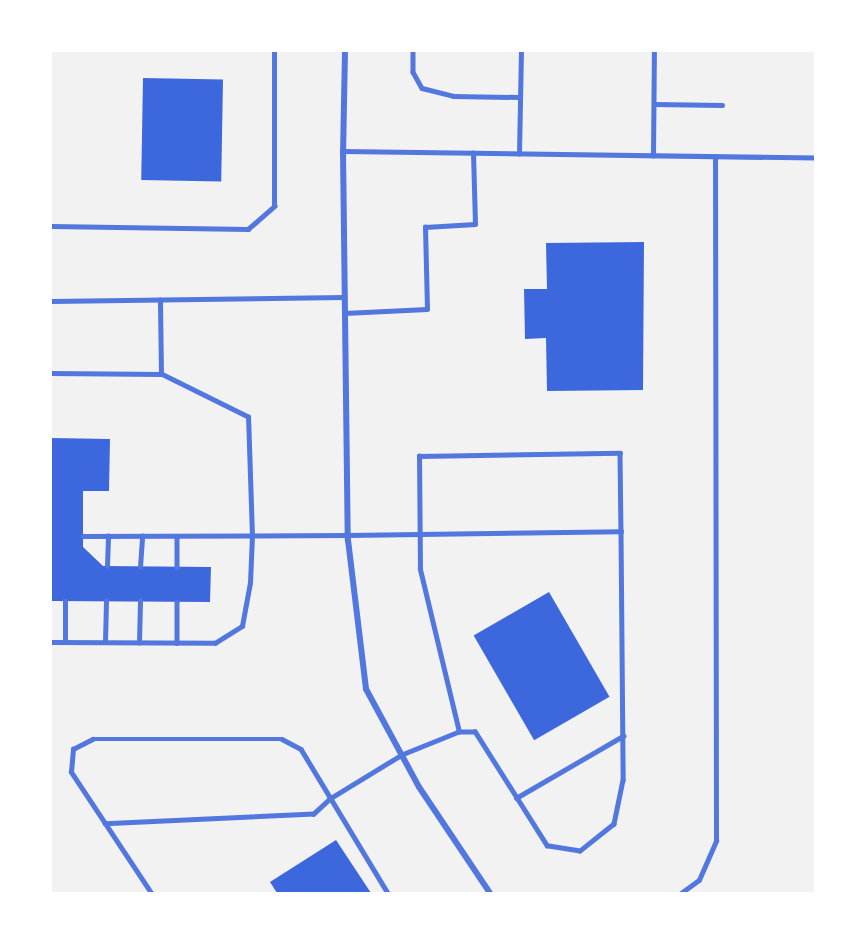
<!DOCTYPE html>
<html>
<head>
<meta charset="utf-8">
<style>
	body { margin:0 }
	#map { position:relative; width:866px; height:944px; overflow:hidden; background:#f2f2f2; font-family:Lato,sans-serif }
	div>[style] { position:absolute }
	.building>* { inset:0; background:#3d67dc; transform-origin:0 0 }
	.service>* { height:4.5px; margin:-2.25px; padding:0 2.25px; transform-origin:2.25px; border-radius:2.25px; background:#5277de }
	.minor>* { height:6px; margin:-3px; padding:0 3px; transform-origin:3px; border-radius:3px; background:#5277de }
	span { translate:-50% -50%; white-space:nowrap; text-align:center; line-height:1.15; -webkit-text-stroke:6px #fff; paint-order:stroke }
	.frame { position:absolute; inset:0; border:52px solid #fff; pointer-events:none }
</style>
</head>
<body>
<div id="map">
	<div class="building">
		<i style="left:143px;top:78px;width:80px;height:102px;rotate:1deg"></i>
		<i style="clip-path:polygon(644px 242px,643px 390px,547px 391px,546px 338px,525px 339px,524px 289px,547px 289px,546px 243px)"></i>
		<i style="clip-path:polygon(51px 438px,110px 439px,109px 491px,83px 491px,83px 547px,103px 566px,211px 567px,210px 602px,51px 601px)"></i>
		<i style="left:549px;top:592px;width:121px;height:87px;rotate:60deg"></i>
		<i style="clip-path:polygon(336px 840px,371px 893px,277px 893px,270px 882px)"></i>
	</div>
	<div class="service">
		<i style="left:413px;top:51px;width:21px;rotate:90deg"></i>
		<i style="left:413px;top:72px;width:18px;rotate:61deg"></i>
		<i style="left:422px;top:88px;width:32px;rotate:14deg"></i>
		<i style="left:453px;top:96px;width:67px;rotate:0.9deg"></i>
		<i style="left:654px;top:104px;width:68px;rotate:0.8deg"></i>
		<i style="left:343px;top:151px;width:472px;rotate:0.8deg"></i>
		<i style="left:519px;top:154px;width:103px;rotate:-88.9deg"></i>
		<i style="left:653px;top:156px;width:105px;rotate:-89.5deg"></i>
		<i style="left:51px;top:226px;width:197px;rotate:0.9deg"></i>
		<i style="left:248px;top:229px;width:35px;rotate:-41deg"></i>
		<i style="left:274px;top:206px;width:155px;rotate:-90deg"></i>
		<i style="left:51px;top:301px;width:293px;rotate:-0.8deg"></i>
		<i style="left:344px;top:313px;width:83px;rotate:-2.8deg"></i>
		<i style="left:427px;top:309px;width:82px;rotate:-91.4deg"></i>
		<i style="left:425px;top:227px;width:50px;rotate:-3.4deg"></i>
		<i style="left:475px;top:224px;width:71px;rotate:-91.6deg"></i>
		<i style="left:51px;top:373px;width:110px;rotate:0.5deg"></i>
		<i style="left:83px;top:536px;width:265px;rotate:-0.2deg"></i>
		<i style="left:348px;top:535px;width:273px;rotate:-0.8deg"></i>
		<i style="left:621px;top:531px;width:249px;rotate:89.5deg"></i>
		<i style="left:623px;top:780px;width:45px;rotate:101.6deg"></i>
		<i style="left:614px;top:824px;width:43px;rotate:141.5deg"></i>
		<i style="left:580px;top:851px;width:33px;rotate:-171deg"></i>
		<i style="left:547px;top:846px;width:135px;rotate:-122.3deg"></i>
		<i style="left:475px;top:732px;width:16px;rotate:180deg"></i>
		<i style="left:459px;top:732px;width:61px;rotate:158deg"></i>
		<i style="left:402px;top:755px;width:84px;rotate:148.6deg"></i>
		<i style="left:330px;top:799px;width:22px;rotate:137deg"></i>
		<i style="left:314px;top:814px;width:209px;rotate:177.3deg"></i>
		<i style="left:177px;top:537px;width:30px;rotate:90deg"></i>
		<i style="left:107px;top:566px;width:30px;rotate:-88deg"></i>
		<i style="left:140px;top:567px;width:31px;rotate:-86deg"></i>
		<i style="left:177px;top:602px;width:41px;rotate:90deg"></i>
		<i style="left:51px;top:642px;width:164px;rotate:0.3deg"></i>
		<i style="left:215px;top:643px;width:32px;rotate:-32deg"></i>
		<i style="left:242px;top:626px;width:44px;rotate:-79.5deg"></i>
		<i style="left:250px;top:583px;width:47px;rotate:-87.6deg"></i>
		<i style="left:252px;top:536px;width:119px;rotate:-91.9deg"></i>
		<i style="left:248px;top:417px;width:97px;rotate:-153.7deg"></i>
		<i style="left:161px;top:374px;width:74px;rotate:-90.8deg"></i>
		<i style="left:65px;top:642px;width:41px;rotate:-90deg"></i>
		<i style="left:105px;top:642px;width:41px;rotate:-88.6deg"></i>
		<i style="left:139px;top:643px;width:42px;rotate:-88.6deg"></i>
		<i style="left:459px;top:732px;width:168px;rotate:-103.5deg"></i>
		<i style="left:420px;top:569px;width:113px;rotate:-90.5deg"></i>
		<i style="left:419px;top:456px;width:201px;rotate:-0.9deg"></i>
		<i style="left:620px;top:453px;width:78px;rotate:89.3deg"></i>
		<i style="left:516px;top:798px;width:124px;rotate:-30.1deg"></i>
		<i style="left:151px;top:893px;width:145px;rotate:-123.5deg"></i>
		<i style="left:71px;top:772px;width:23px;rotate:-85deg"></i>
		<i style="left:73px;top:749px;width:22px;rotate:-27deg"></i>
		<i style="left:93px;top:739px;width:189px"></i>
		<i style="left:282px;top:739px;width:21px;rotate:28deg"></i>
		<i style="left:301px;top:749px;width:168px;rotate:58.9deg"></i>
		<i style="left:681px;top:893px;width:22px;rotate:-36deg"></i>
		<i style="left:699px;top:880px;width:43px;rotate:-66.4deg"></i>
		<i style="left:716px;top:841px;width:684px;rotate:-90.08deg"></i>
	</div>
	<div class="minor">
		<i style="left:345px;top:51px;width:100px;rotate:91.1deg"></i>
		<i style="left:343px;top:151px;width:389px;rotate:89.3deg"></i>
		<i style="left:348px;top:540px;width:150px;rotate:83.1deg"></i>
		<i style="left:366px;top:689px;width:111px;rotate:61.6deg"></i>
		<i style="left:419px;top:787px;width:128px;rotate:56.2deg"></i>
	</div>
	<div class="frame"></div>
</div>
</body>
</html>
